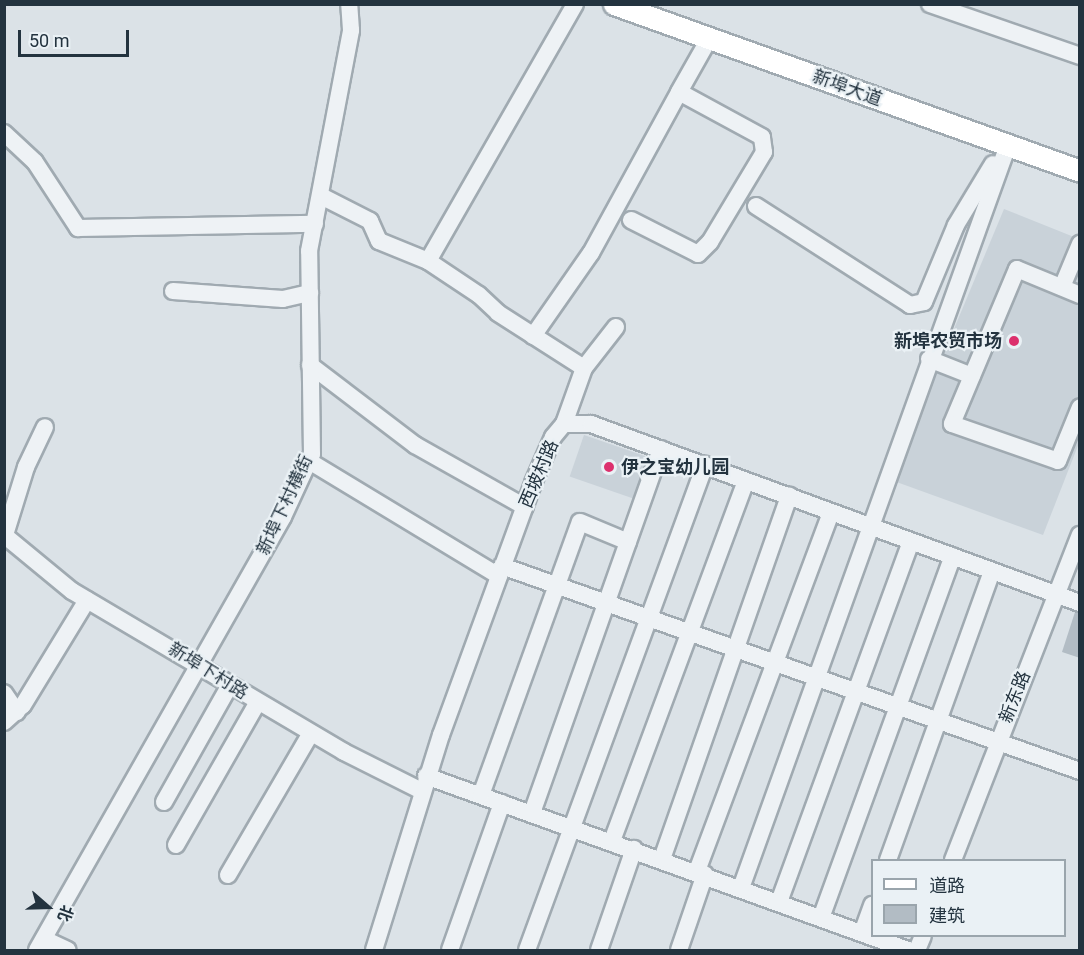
<!DOCTYPE html>
<html>
<head>
<meta charset="utf-8">
<style>
	body { margin:0 }
	#map { position:relative; width:1084px; height:955px; overflow:hidden; background:#dbe2e7; font-family:Roboto,"Noto Sans SC",sans-serif }
	div>[style] { position:absolute }
	.built>* { inset:0; background:#c9d2d9; transform-origin:0 0 }
	.building>* { inset:0; background:#b2bcc4 }
	.roads { filter:drop-shadow(2px 0 #a0aab1) drop-shadow(-2px 0 #a0aab1) drop-shadow(0 2px #a0aab1) drop-shadow(0 -2px #a0aab1) }
	.minor>* { height:16px; margin:-8px; padding:0 8px; transform-origin:8px; border-radius:8px; background:#eef2f5 }
	.major>* { height:21px; margin:-10.5px; padding:0 10.5px; transform-origin:10.5px; border-radius:10.5px; background:#fff }
	.dots>* { width:16px; height:16px; translate:-50% -50%; box-sizing:border-box; border:3px solid #eaf1f5; border-radius:50% }
	span { translate:-50% -50%; white-space:nowrap; text-align:center; line-height:1.15; -webkit-text-stroke:4.5px #eaf1f5; paint-order:stroke }
	.street-label { font-size:18px; color:#23333f }
	.poi-label { font-size:18px; color:#23333f; font-weight:700 }
	.right { translate:-100% -50%; text-align:right }
	.left { translate:0 -50%; text-align:left }
	.frame { position:absolute; inset:0; border:6px solid #23333f; pointer-events:none }
	.legend { position:absolute; left:871px; top:859px; width:195px; height:78px; box-sizing:border-box; background:#eaf1f5; border:2px solid #9aa5ac; margin:0; padding:8px 10px; list-style:none; font-size:18px; color:#23333f }
	.legend li { display:flex; align-items:center; gap:12px; height:30px }
	.legend b { width:30px; border:2px solid #9aa5ac }
	.north { position:absolute; left:18px; top:877px; width:60px; height:60px; -webkit-text-stroke:4px #eaf1f5; paint-order:stroke; rotate:110deg; font-size:16px; font-weight:700; line-height:24px; text-align:center; color:#23333f }
	.north::after { content:''; display:block; margin:auto; width:21px; height:27px; background:#23333f; clip-path:polygon(50% 0,100% 100%,50% 72%,0 100%) }
	.scale { position:absolute; left:18px; top:30px; width:111px; height:27px; box-sizing:border-box; border:3px solid #23333f; border-top:0; padding-left:8px; font-size:18px; line-height:21px; white-space:nowrap; color:#23333f; -webkit-text-stroke:4px #eaf1f5; paint-order:stroke }
</style>
</head>
<body>
<div id="map">
	<div class="built">
		<i style="clip-path:polygon(1004px 209px,1079px 239px,1079px 443px,1043px 535px,891px 480px)"></i>
		<i style="left:584px;top:435px;width:68px;height:44px;rotate:19deg"></i>
	</div>
	<div class="building">
		<i style="clip-path:polygon(1075px 612px,1080px 613px,1080px 658px,1062px 652px)"></i>
	</div>
	<div class="roads">
		<div class="minor">
			<i style="left:930px;top:4px;width:159px;rotate:19.1deg"></i>
			<i style="left:4px;top:133px;width:42px;rotate:43.1deg"></i>
			<i style="left:35px;top:162px;width:79px;rotate:56.9deg"></i>
			<i style="left:78px;top:228px;width:237px;rotate:-1deg"></i>
			<i style="left:321px;top:196px;width:55px;rotate:27deg"></i>
			<i style="left:370px;top:221px;width:22px;rotate:66deg"></i>
			<i style="left:379px;top:241px;width:53px;rotate:22.2deg"></i>
			<i style="left:428px;top:261px;width:61px;rotate:33.7deg"></i>
			<i style="left:479px;top:295px;width:26px;rotate:43deg"></i>
			<i style="left:498px;top:313px;width:102px;rotate:32.6deg"></i>
			<i style="left:584px;top:368px;width:59px;rotate:109.7deg"></i>
			<i style="left:756px;top:206px;width:183px;rotate:32.7deg"></i>
			<i style="left:910px;top:305px;width:14px;rotate:-12deg"></i>
			<i style="left:924px;top:302px;width:83px;rotate:-67.4deg"></i>
			<i style="left:956px;top:225px;width:71px;rotate:-58.8deg"></i>
			<i style="left:631px;top:220px;width:75px;rotate:26.9deg"></i>
			<i style="left:698px;top:254px;width:17px;rotate:-45deg"></i>
			<i style="left:710px;top:242px;width:105px;rotate:-59deg"></i>
			<i style="left:764px;top:152px;width:15px;rotate:-98deg"></i>
			<i style="left:762px;top:137px;width:94px;rotate:-151.5deg"></i>
			<i style="left:679px;top:92px;width:61px;rotate:-60.5deg"></i>
			<i style="left:428px;top:261px;width:296px;rotate:-60.2deg"></i>
			<i style="left:1062px;top:287px;width:47px;rotate:-67.3deg"></i>
			<i style="left:173px;top:291px;width:110px;rotate:4.2deg"></i>
			<i style="left:283px;top:299px;width:28px;rotate:-13deg"></i>
			<i style="left:1080px;top:295px;width:68px;rotate:-157.6deg"></i>
			<i style="left:1017px;top:269px;width:168px;rotate:112.8deg"></i>
			<i style="left:952px;top:424px;width:112px;rotate:19.2deg"></i>
			<i style="left:1058px;top:461px;width:58px;rotate:-67.8deg"></i>
			<i style="left:533px;top:336px;width:101px;rotate:-55.1deg"></i>
			<i style="left:591px;top:253px;width:183px;rotate:-61.3deg"></i>
			<i style="left:929px;top:359px;width:46px;rotate:21.6deg"></i>
			<i style="left:310px;top:365px;width:132px;rotate:37.3deg"></i>
			<i style="left:415px;top:445px;width:126px;rotate:29.4deg"></i>
			<i style="left:584px;top:368px;width:52px;rotate:-52deg"></i>
			<i style="left:309px;top:461px;width:222px;rotate:31.2deg"></i>
			<i style="left:4px;top:535px;width:88px;rotate:39.5deg"></i>
			<i style="left:72px;top:591px;width:316px;rotate:30.6deg"></i>
			<i style="left:344px;top:752px;width:87px;rotate:26.6deg"></i>
			<i style="left:5px;top:535px;width:71px;rotate:-72.8deg"></i>
			<i style="left:26px;top:467px;width:44px;rotate:-64.6deg"></i>
			<i style="left:502px;top:566px;width:613px;rotate:19.53deg"></i>
			<i style="left:4px;top:693px;width:23px;rotate:56deg"></i>
			<i style="left:4px;top:722px;width:25px;rotate:-42deg"></i>
			<i style="left:23px;top:705px;width:123px;rotate:-58.6deg"></i>
			<i style="left:426px;top:776px;width:512px;rotate:19.85deg"></i>
			<i style="left:481px;top:795px;width:290px;rotate:-70.1deg"></i>
			<i style="left:580px;top:522px;width:52px;rotate:22.6deg"></i>
			<i style="left:164px;top:802px;width:134px;rotate:-60.6deg"></i>
			<i style="left:532px;top:813px;width:386px;rotate:-70.5deg"></i>
			<i style="left:612px;top:841px;width:384px;rotate:-69.6deg"></i>
			<i style="left:176px;top:845px;width:165px;rotate:-60.2deg"></i>
			<i style="left:662px;top:859px;width:385px;rotate:-70.7deg"></i>
			<i style="left:888px;top:860px;width:307px;rotate:-70.2deg"></i>
			<i style="left:953px;top:860px;width:349px;rotate:-68.7deg"></i>
			<i style="left:697px;top:871px;width:383px;rotate:-69.5deg"></i>
			<i style="left:228px;top:875px;width:164px;rotate:-59.7deg"></i>
			<i style="left:741px;top:888px;width:790px;rotate:-70.23deg"></i>
			<i style="left:779px;top:902px;width:384px;rotate:-69.9deg"></i>
			<i style="left:821px;top:918px;width:385px;rotate:-70deg"></i>
			<i style="left:862px;top:933px;width:30px;rotate:-70deg"></i>
			<i style="left:44px;top:939px;width:26px;rotate:25deg"></i>
			<i style="left:37px;top:950px;width:498px;rotate:-60.4deg"></i>
			<i style="left:283px;top:517px;width:69px;rotate:-65.3deg"></i>
			<i style="left:312px;top:454px;width:203px;rotate:-90.8deg"></i>
			<i style="left:309px;top:251px;width:225px;rotate:-79.2deg"></i>
			<i style="left:351px;top:30px;width:26px;rotate:-94deg"></i>
			<i style="left:374px;top:950px;width:225px;rotate:-72.7deg"></i>
			<i style="left:441px;top:735px;width:268px;rotate:-69.9deg"></i>
			<i style="left:533px;top:483px;width:50px;rotate:-66.5deg"></i>
			<i style="left:553px;top:437px;width:17px;rotate:-50deg"></i>
			<i style="left:564px;top:424px;width:27px"></i>
			<i style="left:591px;top:424px;width:521px;rotate:20.11deg"></i>
			<i style="left:450px;top:950px;width:156px;rotate:-70.5deg"></i>
			<i style="left:527px;top:950px;width:517px;rotate:-69.85deg"></i>
			<i style="left:599px;top:950px;width:107px;rotate:-70.9deg"></i>
			<i style="left:679px;top:950px;width:80px;rotate:-71.1deg"></i>
			<i style="left:917px;top:950px;width:15px;rotate:-67deg"></i>
		</div>
		<div class="major">
			<i style="left:614px;top:4px;width:495px;rotate:19.7deg"></i>
		</div>
	</div>
	<div class="dots">
		<i style="left:1014px;top:341px;background:#dc306d"></i>
		<i style="left:609px;top:467px;background:#dc306d"></i>
	</div>
	<div class="street-label">
		<span style="left:847px;top:88px;rotate:20deg">新埠大道</span>
		<span style="left:539px;top:474px;rotate:-67deg">西坡村路</span>
		<span style="left:285px;top:505px;rotate:-65deg">新埠下村横街</span>
		<span style="left:208px;top:671px;rotate:32deg">新埠下村路</span>
		<span style="left:1015px;top:697px;rotate:-68deg">新东路</span>
	</div>
	<div class="poi-label">
		<span class="right" style="left:1002px;top:341px">新埠农贸市场</span>
		<span class="left" style="left:621px;top:467px">伊之宝幼儿园</span>
	</div>
	<div class="frame"></div>
	<ul class="legend">
	<li><b style="height:8px;background:#fff"></b>道路</li>
	<li><b style="height:16px;background:#b2bcc4"></b>建筑</li>
	</ul>
	<div class="north">北</div>
	<div class="scale">50 m</div>
</div>
</body>
</html>
